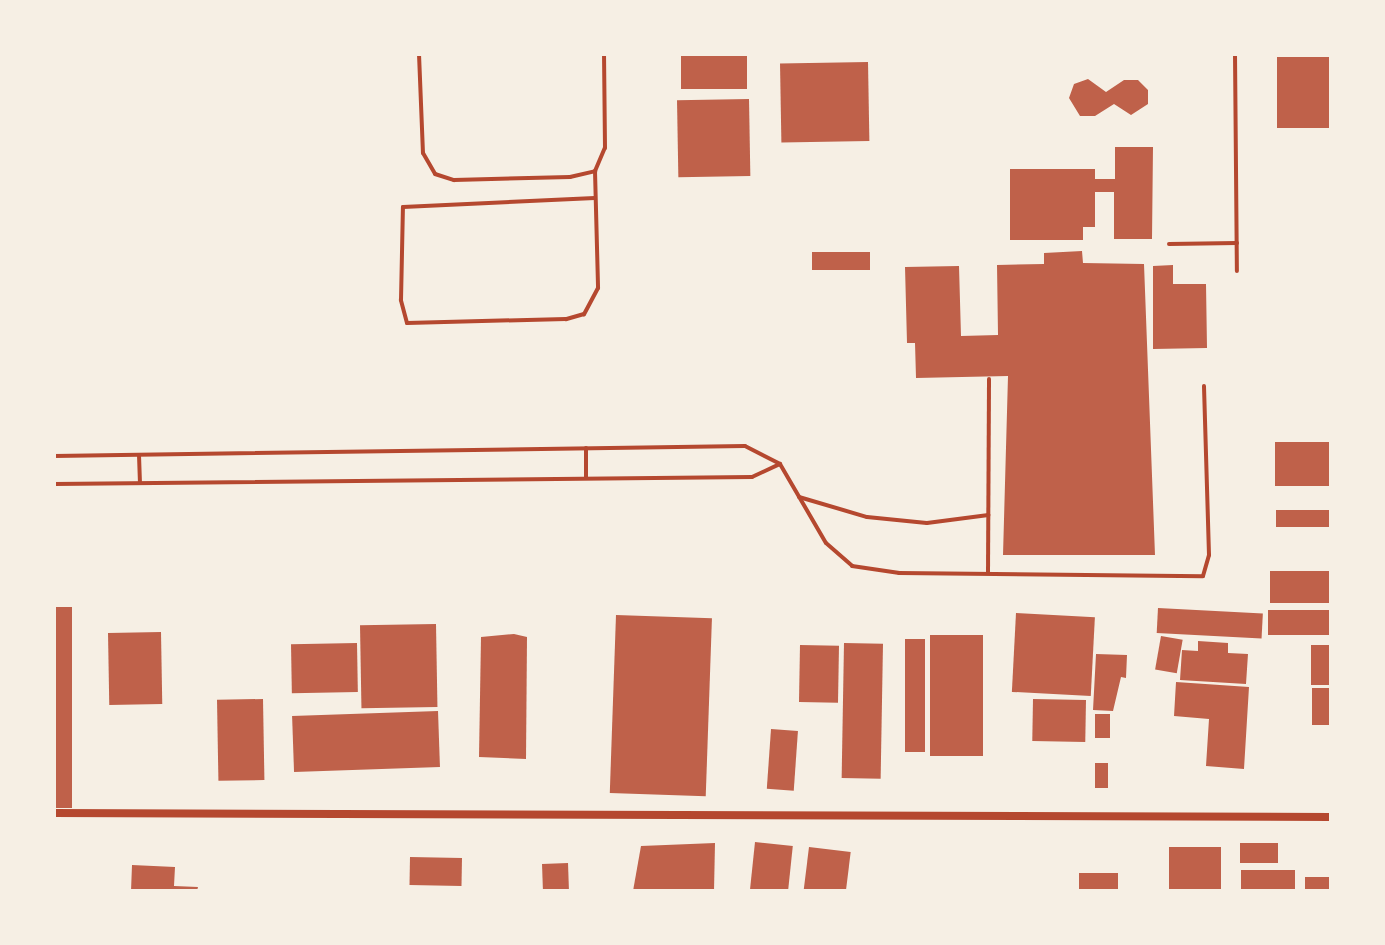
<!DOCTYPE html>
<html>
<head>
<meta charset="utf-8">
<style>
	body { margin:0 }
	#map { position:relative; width:1385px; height:945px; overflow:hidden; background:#f6efe4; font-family:Signika,sans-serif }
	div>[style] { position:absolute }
	.building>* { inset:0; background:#bf614a; transform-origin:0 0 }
	.service>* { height:4px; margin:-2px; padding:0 2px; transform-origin:2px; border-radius:2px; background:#b5482f }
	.minor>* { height:8px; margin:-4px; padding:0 4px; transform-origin:4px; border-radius:4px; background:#b5482f }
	span { translate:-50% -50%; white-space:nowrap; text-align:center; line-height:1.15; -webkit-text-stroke:7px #f6efe4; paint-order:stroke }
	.frame { position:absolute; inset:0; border:56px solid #f6efe4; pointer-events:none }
</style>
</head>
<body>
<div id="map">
	<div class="building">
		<i style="left:681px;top:54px;width:66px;height:35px"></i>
		<i style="left:1331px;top:57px;width:71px;height:54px;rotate:90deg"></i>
		<i style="left:868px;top:62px;width:79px;height:88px;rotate:89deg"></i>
		<i style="clip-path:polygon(1088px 79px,1106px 92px,1124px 80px,1138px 80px,1148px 90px,1148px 104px,1131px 115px,1114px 104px,1095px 116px,1080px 116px,1069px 98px,1074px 84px)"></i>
		<i style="left:749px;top:99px;width:77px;height:72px;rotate:89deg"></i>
		<i style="clip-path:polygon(1115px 147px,1153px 147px,1152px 239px,1114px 239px,1114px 192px,1095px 192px,1095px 227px,1083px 227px,1083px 240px,1010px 240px,1010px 169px,1095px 169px,1095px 179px,1115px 179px)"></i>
		<i style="clip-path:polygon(1082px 251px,1083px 263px,1144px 264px,1155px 555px,1003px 555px,1008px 376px,916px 378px,915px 343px,907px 343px,905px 267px,959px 266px,961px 336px,998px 335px,997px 265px,1044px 264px,1044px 253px)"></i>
		<i style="left:870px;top:252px;width:18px;height:58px;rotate:90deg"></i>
		<i style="clip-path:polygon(1173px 265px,1173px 284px,1206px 284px,1207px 348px,1153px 349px,1153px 266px)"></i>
		<i style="left:1331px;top:442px;width:44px;height:56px;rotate:90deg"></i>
		<i style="left:1331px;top:510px;width:17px;height:55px;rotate:90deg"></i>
		<i style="left:1331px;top:571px;width:32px;height:61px;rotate:90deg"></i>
		<i style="left:54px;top:607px;width:18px;height:201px"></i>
		<i style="left:1158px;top:608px;width:105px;height:25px;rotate:3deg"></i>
		<i style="left:1331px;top:610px;width:25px;height:63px;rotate:90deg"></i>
		<i style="left:1016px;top:613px;width:79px;height:79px;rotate:3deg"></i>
		<i style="left:616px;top:615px;width:96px;height:178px;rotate:2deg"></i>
		<i style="left:436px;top:624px;width:83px;height:76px;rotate:89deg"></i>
		<i style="left:161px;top:632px;width:72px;height:53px;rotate:89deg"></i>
		<i style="clip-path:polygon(514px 634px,527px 637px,526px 759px,479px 757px,481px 637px)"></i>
		<i style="left:930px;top:635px;width:53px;height:121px"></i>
		<i style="left:1161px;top:636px;width:22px;height:34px;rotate:10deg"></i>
		<i style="left:905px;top:639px;width:20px;height:113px"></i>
		<i style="clip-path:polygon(1198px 641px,1228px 643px,1228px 653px,1248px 654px,1246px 684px,1180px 680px,1182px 650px,1198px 651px)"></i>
		<i style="left:357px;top:643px;width:49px;height:66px;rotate:89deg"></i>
		<i style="left:844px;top:643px;width:39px;height:135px;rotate:1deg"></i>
		<i style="left:800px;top:645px;width:39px;height:57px;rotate:1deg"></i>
		<i style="left:1311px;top:645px;width:20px;height:40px"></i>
		<i style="clip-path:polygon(1096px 654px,1127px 655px,1126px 678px,1121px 677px,1113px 711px,1093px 710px)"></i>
		<i style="clip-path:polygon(1176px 682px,1249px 687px,1244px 769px,1206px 766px,1209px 719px,1174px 716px)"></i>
		<i style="left:1312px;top:688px;width:19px;height:37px"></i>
		<i style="left:263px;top:699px;width:81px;height:46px;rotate:89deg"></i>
		<i style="left:1033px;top:699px;width:53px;height:42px;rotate:1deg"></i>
		<i style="left:438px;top:711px;width:56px;height:146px;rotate:88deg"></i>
		<i style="left:1095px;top:714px;width:15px;height:24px"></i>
		<i style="left:771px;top:729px;width:27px;height:60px;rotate:4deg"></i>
		<i style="left:1095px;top:763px;width:13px;height:25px"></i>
		<i style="left:755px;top:842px;width:38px;height:49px;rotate:6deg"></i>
		<i style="clip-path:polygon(715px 843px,714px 891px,633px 891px,641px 846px)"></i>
		<i style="left:1278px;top:843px;width:20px;height:38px;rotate:90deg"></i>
		<i style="left:809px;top:847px;width:42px;height:44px;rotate:7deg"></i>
		<i style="left:1169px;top:847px;width:52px;height:44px"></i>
		<i style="left:410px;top:857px;width:52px;height:28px;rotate:1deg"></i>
		<i style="left:568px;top:863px;width:28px;height:26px;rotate:88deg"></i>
		<i style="clip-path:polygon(132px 865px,175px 867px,174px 886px,198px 887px,197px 891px,131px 891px)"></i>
		<i style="left:1241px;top:870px;width:54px;height:21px"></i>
		<i style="left:1079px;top:873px;width:39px;height:18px"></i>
		<i style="left:1305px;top:877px;width:26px;height:14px"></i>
	</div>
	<div class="service">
		<i style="left:419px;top:54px;width:99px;rotate:87.7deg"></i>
		<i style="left:423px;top:153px;width:24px;rotate:60deg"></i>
		<i style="left:435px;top:174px;width:20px;rotate:18deg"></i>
		<i style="left:454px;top:180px;width:116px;rotate:-1.5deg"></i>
		<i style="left:570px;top:177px;width:26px;rotate:-13deg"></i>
		<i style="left:595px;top:171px;width:25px;rotate:-67deg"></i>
		<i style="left:605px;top:148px;width:94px;rotate:-90.6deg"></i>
		<i style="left:1235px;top:54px;width:217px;rotate:89.5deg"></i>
		<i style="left:595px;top:171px;width:117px;rotate:88.5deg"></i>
		<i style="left:598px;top:288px;width:30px;rotate:118deg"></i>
		<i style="left:584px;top:314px;width:19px;rotate:164deg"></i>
		<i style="left:566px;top:319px;width:159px;rotate:178.6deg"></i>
		<i style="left:407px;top:323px;width:24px;rotate:-105deg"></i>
		<i style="left:401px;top:300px;width:93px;rotate:-88.8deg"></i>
		<i style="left:403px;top:207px;width:192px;rotate:-2.7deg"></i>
		<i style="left:1169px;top:244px;width:68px;rotate:-0.8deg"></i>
		<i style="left:139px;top:455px;width:28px;rotate:88deg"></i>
		<i style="left:54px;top:456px;width:691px;rotate:-0.83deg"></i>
		<i style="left:745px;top:446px;width:39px;rotate:27deg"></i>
		<i style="left:780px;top:464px;width:91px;rotate:59.8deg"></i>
		<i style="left:826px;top:543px;width:35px;rotate:41deg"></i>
		<i style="left:852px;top:566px;width:48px;rotate:8.5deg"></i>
		<i style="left:899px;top:573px;width:304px;rotate:0.6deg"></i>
		<i style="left:1203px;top:576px;width:22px;rotate:-74deg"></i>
		<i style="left:1209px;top:555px;width:169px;rotate:-91.7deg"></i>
		<i style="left:586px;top:477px;width:29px;rotate:-90deg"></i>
		<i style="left:54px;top:484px;width:698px;rotate:-0.57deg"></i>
		<i style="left:752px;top:477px;width:31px;rotate:-25deg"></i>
		<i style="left:799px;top:497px;width:71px;rotate:16.4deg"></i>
		<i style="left:867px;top:517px;width:60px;rotate:5.7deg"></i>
		<i style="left:927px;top:523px;width:62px;rotate:-7.5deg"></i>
		<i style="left:988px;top:573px;width:194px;rotate:-89.7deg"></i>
	</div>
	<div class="minor">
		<i style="left:54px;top:813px;width:1277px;rotate:0.18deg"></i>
	</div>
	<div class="frame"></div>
</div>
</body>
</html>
